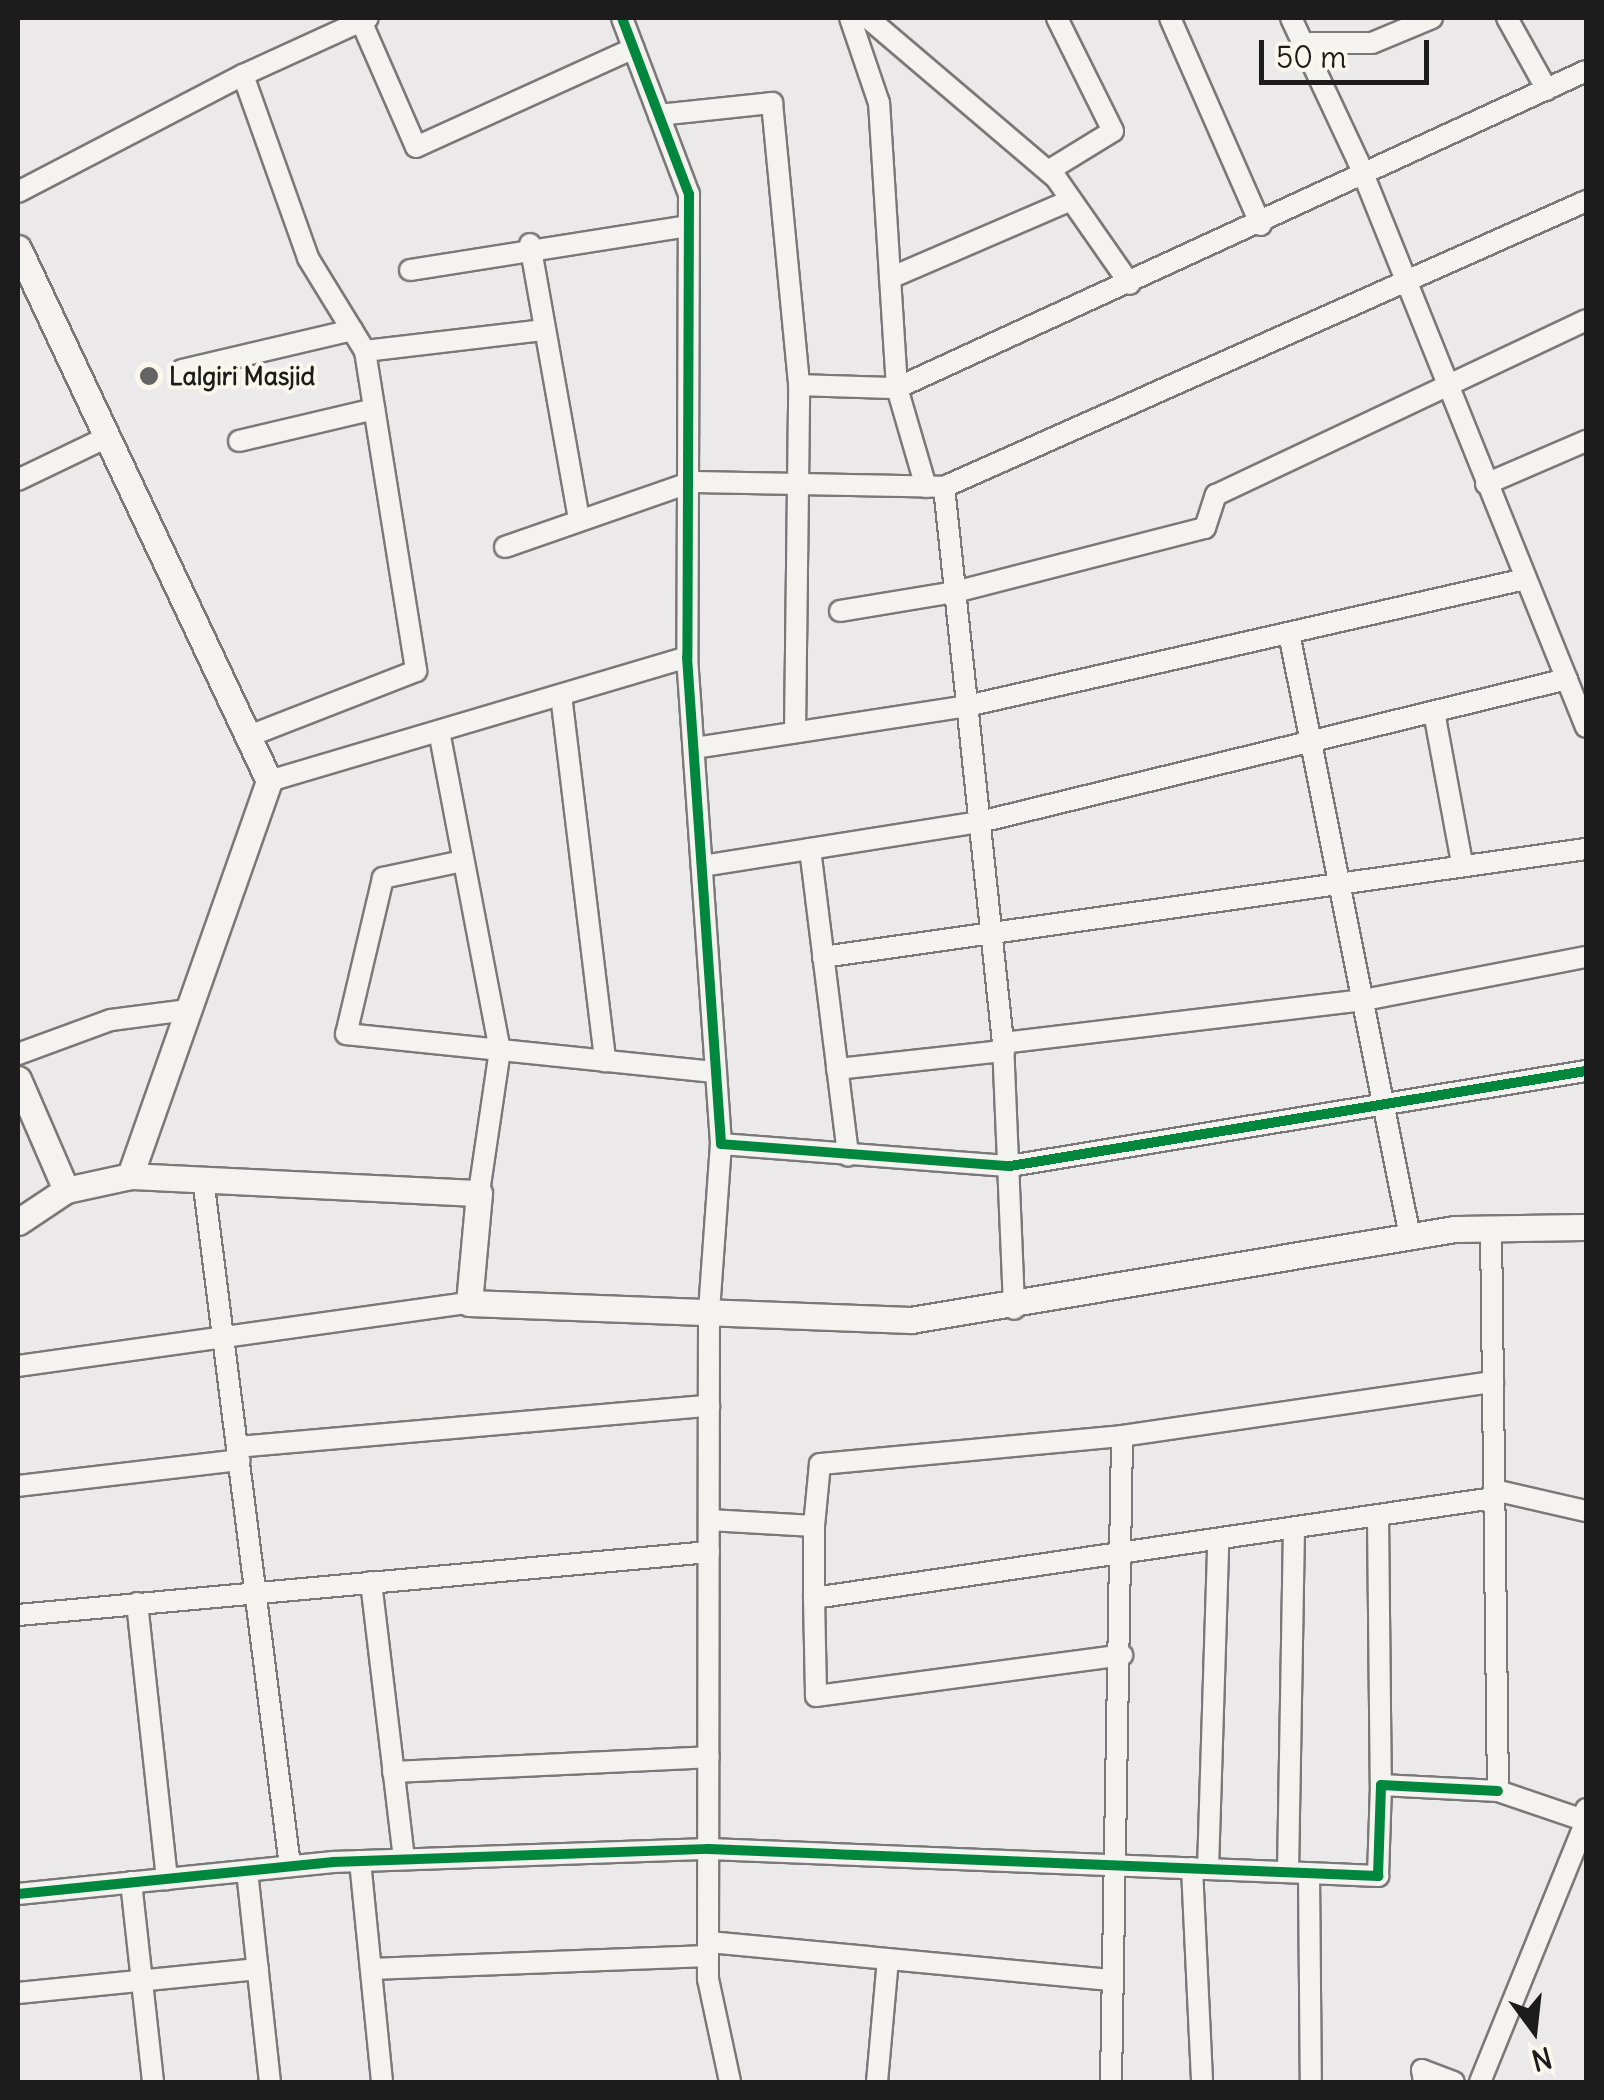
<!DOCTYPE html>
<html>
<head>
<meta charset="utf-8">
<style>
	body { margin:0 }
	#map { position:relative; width:1604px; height:2100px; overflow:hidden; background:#ece9ea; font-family:Delius,sans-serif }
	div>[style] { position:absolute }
	.roads { filter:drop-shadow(2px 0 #7a7879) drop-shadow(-2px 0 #7a7879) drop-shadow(0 2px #7a7879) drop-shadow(0 -2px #7a7879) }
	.minor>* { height:20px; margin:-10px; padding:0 10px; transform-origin:10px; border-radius:10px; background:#f4f3f0 }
	.tertiary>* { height:25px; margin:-12.5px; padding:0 12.5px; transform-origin:12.5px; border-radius:12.5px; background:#f4f3f0 }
	.cycleway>* { height:10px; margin:-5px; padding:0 5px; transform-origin:5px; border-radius:5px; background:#00873e }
	.dots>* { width:28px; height:28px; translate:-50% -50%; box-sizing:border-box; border:5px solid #fbf7ec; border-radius:50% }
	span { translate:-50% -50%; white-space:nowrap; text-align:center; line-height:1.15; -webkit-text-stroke:8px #fbf7ec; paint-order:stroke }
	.poi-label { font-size:25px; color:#1c1c1c; font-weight:700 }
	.left { translate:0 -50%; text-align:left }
	.frame { position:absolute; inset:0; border:20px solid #1c1c1c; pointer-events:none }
	.north { position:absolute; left:1484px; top:1980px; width:100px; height:100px; -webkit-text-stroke:8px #fbf7ec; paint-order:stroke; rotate:165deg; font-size:28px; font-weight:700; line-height:40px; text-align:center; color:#1c1c1c }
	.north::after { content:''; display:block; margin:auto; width:35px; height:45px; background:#1c1c1c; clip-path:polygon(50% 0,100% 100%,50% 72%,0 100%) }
	.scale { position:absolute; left:1259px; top:40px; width:170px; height:45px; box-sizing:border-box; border:5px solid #1c1c1c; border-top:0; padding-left:12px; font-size:30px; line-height:35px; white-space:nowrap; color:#1c1c1c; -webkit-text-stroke:8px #fbf7ec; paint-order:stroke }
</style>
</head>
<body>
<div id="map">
	<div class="roads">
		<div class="minor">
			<i style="left:622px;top:18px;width:188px;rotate:69.2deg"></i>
			<i style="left:689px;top:194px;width:463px;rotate:90.2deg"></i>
			<i style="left:687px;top:657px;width:488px;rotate:86deg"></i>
			<i style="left:721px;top:1144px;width:290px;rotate:4.4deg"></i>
			<i style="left:1010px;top:1166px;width:584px;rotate:-9.37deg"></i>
			<i style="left:868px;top:18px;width:247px;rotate:40.4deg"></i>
			<i style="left:1056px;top:178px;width:129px;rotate:55.1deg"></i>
			<i style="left:1170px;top:18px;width:226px;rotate:66.3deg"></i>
			<i style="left:1291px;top:18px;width:158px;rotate:64.9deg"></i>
			<i style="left:1358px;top:161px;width:610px;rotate:68.06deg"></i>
			<i style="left:1507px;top:18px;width:82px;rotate:60.9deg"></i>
			<i style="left:361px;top:21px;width:137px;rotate:66.4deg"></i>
			<i style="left:416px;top:147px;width:239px;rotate:-24.4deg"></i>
			<i style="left:1303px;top:43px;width:69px"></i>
			<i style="left:1372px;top:43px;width:65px;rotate:-22.6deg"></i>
			<i style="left:243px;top:75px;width:137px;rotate:-24.5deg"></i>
			<i style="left:659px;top:115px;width:114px;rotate:-6.1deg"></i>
			<i style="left:772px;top:103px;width:283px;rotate:84.5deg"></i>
			<i style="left:799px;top:385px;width:98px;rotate:1.8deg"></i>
			<i style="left:897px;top:388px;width:286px;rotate:-93.6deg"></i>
			<i style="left:879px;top:103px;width:90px;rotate:-108.8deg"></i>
			<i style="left:1048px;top:171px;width:76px;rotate:-31.6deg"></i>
			<i style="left:1113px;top:131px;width:126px;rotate:-116.4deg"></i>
			<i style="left:18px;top:192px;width:254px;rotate:-27.5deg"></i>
			<i style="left:243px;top:75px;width:194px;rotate:70.4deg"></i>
			<i style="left:308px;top:258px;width:109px;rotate:58.5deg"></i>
			<i style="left:365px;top:351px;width:324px;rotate:80.9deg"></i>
			<i style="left:416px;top:671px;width:181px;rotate:158.7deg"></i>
			<i style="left:530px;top:244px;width:280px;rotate:79.9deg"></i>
			<i style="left:410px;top:270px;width:282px;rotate:-9deg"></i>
			<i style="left:890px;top:278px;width:197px;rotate:-23.3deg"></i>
			<i style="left:365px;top:351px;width:181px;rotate:-6.7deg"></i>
			<i style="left:182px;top:370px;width:175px;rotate:-13.2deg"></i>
			<i style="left:239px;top:441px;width:139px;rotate:-13.3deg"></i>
			<i style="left:18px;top:480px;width:92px;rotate:-25.7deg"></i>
			<i style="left:1486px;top:484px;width:109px;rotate:-23.3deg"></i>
			<i style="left:926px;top:487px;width:103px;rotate:-106.3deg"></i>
			<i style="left:897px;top:388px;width:758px;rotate:-24.71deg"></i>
			<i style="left:944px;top:487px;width:559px;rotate:83.94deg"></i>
			<i style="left:1003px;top:1043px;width:266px;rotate:87.6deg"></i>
			<i style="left:505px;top:547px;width:198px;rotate:-19.2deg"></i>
			<i style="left:692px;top:482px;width:252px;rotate:1.1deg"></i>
			<i style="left:944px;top:487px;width:703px;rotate:-24.01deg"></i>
			<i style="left:840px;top:611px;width:117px;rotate:-9.4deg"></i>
			<i style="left:955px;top:592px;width:258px;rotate:-14.4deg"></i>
			<i style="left:1205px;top:528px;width:35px;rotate:-72deg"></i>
			<i style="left:1216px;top:495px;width:409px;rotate:-25.3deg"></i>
			<i style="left:1289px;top:633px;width:616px;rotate:78.67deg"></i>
			<i style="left:561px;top:695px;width:369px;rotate:83.1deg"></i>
			<i style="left:1434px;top:712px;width:154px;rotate:79.5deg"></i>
			<i style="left:439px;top:731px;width:325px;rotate:79.2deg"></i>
			<i style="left:500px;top:1050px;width:145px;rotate:98.4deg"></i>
			<i style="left:795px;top:732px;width:347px;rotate:-89.3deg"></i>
			<i style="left:694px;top:748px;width:276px;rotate:-8.7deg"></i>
			<i style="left:967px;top:706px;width:572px;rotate:-12.82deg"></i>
			<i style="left:269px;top:781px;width:436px;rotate:-16.5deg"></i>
			<i style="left:810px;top:849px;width:309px;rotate:82.9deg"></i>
			<i style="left:462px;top:861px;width:81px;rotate:167.9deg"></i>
			<i style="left:383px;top:878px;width:160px;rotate:103.3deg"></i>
			<i style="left:346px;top:1034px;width:372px;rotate:5.9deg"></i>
			<i style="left:702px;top:866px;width:281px;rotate:-9deg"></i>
			<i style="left:980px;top:822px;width:604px;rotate:-13.69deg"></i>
			<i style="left:823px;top:957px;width:771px;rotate:-8.06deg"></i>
			<i style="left:1003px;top:1043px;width:364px;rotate:-6.8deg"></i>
			<i style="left:1364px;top:1000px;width:226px;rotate:-11deg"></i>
			<i style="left:18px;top:1054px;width:99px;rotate:-20.1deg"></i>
			<i style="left:111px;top:1020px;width:78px;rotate:-7.4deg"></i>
			<i style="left:837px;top:1069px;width:168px;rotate:-6.2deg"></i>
			<i style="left:721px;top:1144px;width:169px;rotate:94.1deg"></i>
			<i style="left:709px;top:1313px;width:666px;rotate:90.09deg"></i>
			<i style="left:708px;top:1979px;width:105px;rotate:77.9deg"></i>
			<i style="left:203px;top:1179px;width:692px;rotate:82.78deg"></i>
			<i style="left:1491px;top:1228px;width:563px;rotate:89.29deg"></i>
			<i style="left:1498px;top:1791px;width:90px;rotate:18.8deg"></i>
			<i style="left:1583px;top:1820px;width:11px;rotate:-75deg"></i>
			<i style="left:18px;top:1366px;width:455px;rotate:-8deg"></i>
			<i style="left:237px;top:1447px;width:474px;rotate:-5deg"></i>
			<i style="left:18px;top:1486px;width:223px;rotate:-6.7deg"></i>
			<i style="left:1494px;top:1490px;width:94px;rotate:12.9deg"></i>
			<i style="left:1378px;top:1517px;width:268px;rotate:89.4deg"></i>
			<i style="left:709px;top:1520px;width:105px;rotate:3.3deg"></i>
			<i style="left:814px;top:1526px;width:62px;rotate:-84.5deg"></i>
			<i style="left:820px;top:1464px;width:303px;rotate:-5.3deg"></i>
			<i style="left:814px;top:1526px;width:72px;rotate:90deg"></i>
			<i style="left:814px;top:1598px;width:687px;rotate:-8.37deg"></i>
			<i style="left:371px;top:1582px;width:279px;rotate:83.2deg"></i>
			<i style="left:814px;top:1598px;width:98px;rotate:88.8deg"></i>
			<i style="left:816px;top:1696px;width:309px;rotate:-7.6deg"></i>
			<i style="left:137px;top:1603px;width:278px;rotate:83.8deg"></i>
			<i style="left:18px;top:1615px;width:694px;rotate:-5.21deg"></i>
			<i style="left:393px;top:1772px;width:316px;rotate:-2.7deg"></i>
			<i style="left:360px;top:1861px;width:222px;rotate:84.3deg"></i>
			<i style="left:1192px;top:1868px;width:214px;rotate:87.3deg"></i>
			<i style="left:1208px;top:1869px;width:326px;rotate:-88.2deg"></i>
			<i style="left:247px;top:1871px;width:212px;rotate:83.8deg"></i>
			<i style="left:1288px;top:1872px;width:341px;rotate:-89deg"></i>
			<i style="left:1309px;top:1873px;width:209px;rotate:89.5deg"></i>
			<i style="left:131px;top:1882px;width:201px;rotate:83.7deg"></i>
			<i style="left:18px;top:1894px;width:317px;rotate:-5.8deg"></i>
			<i style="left:333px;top:1862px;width:376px;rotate:-2deg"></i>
			<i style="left:709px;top:1849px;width:670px;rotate:2.31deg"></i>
			<i style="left:1378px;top:1876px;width:91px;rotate:-88.1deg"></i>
			<i style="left:1381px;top:1785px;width:117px;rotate:2.9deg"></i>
			<i style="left:709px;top:1942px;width:403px;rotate:5.4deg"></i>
			<i style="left:371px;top:1969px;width:337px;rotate:-2.2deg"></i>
			<i style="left:18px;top:1993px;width:241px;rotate:-5.7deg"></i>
			<i style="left:877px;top:2082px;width:123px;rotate:-84.9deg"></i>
			<i style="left:1111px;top:2082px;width:646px;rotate:-89.02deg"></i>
			<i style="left:1122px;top:1436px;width:375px;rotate:-8.3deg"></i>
			<i style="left:1424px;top:2082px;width:12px;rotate:-99deg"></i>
			<i style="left:1422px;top:2070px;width:34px;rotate:21deg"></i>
			<i style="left:1480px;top:2082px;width:282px;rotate:-67.9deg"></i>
		</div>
		<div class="tertiary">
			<i style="left:18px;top:248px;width:589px;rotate:64.78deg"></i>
			<i style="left:269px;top:781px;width:419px;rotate:109.4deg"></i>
			<i style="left:18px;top:1079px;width:121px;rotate:66.6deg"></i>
			<i style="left:18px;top:1222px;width:58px;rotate:-33.7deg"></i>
			<i style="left:66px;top:1190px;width:66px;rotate:-12.3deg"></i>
			<i style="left:130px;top:1176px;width:349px;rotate:2.8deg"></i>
			<i style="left:479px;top:1193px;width:110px;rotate:95.2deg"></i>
			<i style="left:469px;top:1303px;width:442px;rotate:2.2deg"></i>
			<i style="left:911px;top:1320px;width:551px;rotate:-9.51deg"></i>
			<i style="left:1454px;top:1229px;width:132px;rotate:-0.9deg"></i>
		</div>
	</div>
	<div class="cycleway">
		<i style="left:622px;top:18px;width:188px;rotate:69.2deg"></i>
		<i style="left:689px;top:194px;width:463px;rotate:90.2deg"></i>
		<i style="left:687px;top:657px;width:488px;rotate:86deg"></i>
		<i style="left:721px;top:1144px;width:290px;rotate:4.4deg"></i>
		<i style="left:1010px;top:1166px;width:584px;rotate:-9.37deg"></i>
		<i style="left:18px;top:1894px;width:317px;rotate:-5.8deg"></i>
		<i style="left:333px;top:1862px;width:376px;rotate:-2deg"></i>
		<i style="left:709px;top:1849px;width:670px;rotate:2.31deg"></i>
		<i style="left:1378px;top:1876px;width:91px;rotate:-88.1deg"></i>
		<i style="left:1381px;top:1785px;width:117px;rotate:2.9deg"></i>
	</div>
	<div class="dots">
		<i style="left:149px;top:376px;background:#656464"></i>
	</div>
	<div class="poi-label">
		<span class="left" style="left:169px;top:376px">Lalgiri Masjid</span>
	</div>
	<div class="frame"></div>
	<div class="north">N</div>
	<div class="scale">50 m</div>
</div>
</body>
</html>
